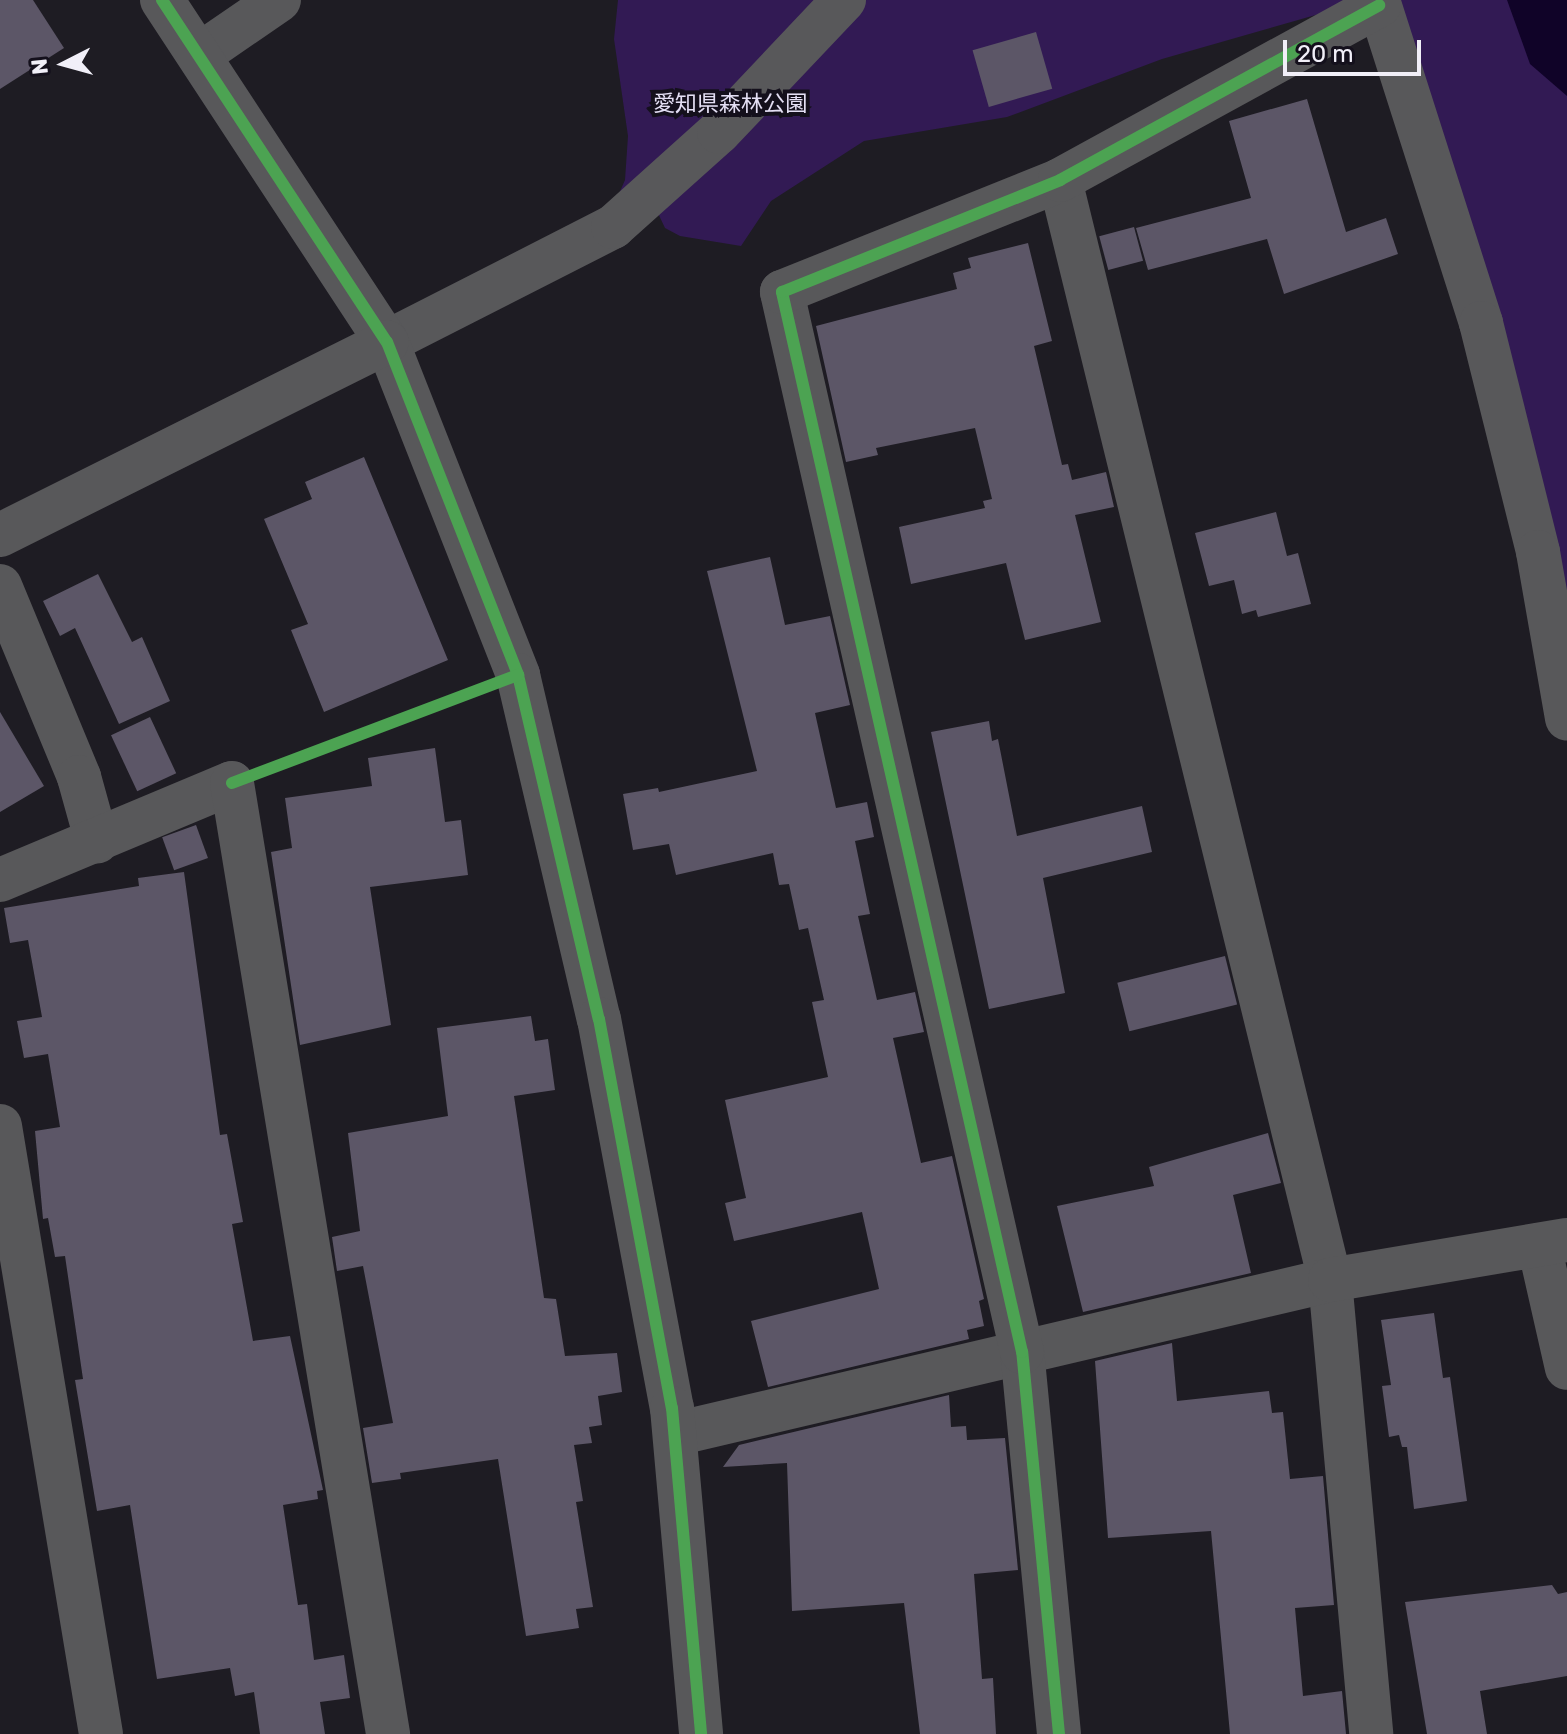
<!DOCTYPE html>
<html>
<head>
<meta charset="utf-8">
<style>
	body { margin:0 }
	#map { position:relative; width:1567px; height:1734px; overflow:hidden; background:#1e1c23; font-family:Rubik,"Noto Sans JP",sans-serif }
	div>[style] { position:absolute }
	.green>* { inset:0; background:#321a54 }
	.water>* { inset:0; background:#100328 }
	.building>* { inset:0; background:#5c5667; transform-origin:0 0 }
	.path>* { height:5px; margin-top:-2.5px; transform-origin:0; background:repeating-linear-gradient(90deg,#5a585d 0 2px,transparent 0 8px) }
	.minor>* { height:44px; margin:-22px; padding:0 22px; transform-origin:22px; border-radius:22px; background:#58585a }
	.tertiary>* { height:44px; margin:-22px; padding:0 22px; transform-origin:22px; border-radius:22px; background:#58585a }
	.cycleway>* { height:12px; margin:-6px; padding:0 6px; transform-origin:6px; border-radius:6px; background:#4ca352 }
	span { translate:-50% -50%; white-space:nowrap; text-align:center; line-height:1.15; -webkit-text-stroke:8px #14101c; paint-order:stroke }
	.park-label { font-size:22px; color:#e4dff4 }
	.north { position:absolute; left:24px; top:24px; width:80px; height:80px; -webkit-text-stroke:6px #14101c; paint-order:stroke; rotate:264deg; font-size:22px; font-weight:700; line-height:32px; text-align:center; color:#f1eff8 }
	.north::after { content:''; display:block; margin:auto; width:28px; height:36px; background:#f1eff8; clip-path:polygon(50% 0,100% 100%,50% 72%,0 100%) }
	.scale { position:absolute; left:1283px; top:40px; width:138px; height:36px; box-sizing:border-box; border:4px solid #f1eff8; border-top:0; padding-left:10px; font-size:24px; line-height:28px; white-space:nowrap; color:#f1eff8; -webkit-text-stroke:6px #14101c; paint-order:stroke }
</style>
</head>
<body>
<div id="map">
	<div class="green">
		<i style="clip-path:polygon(618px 0,1368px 0,1162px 59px,1007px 117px,864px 141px,771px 201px,741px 246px,680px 236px,665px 228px,656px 209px,614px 205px,625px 180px,628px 136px,614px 39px)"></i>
		<i style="clip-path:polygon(1390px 0,1567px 0,1567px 643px)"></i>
	</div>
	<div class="water">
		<i style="clip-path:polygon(1507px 0,1567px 0,1567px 96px,1530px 64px)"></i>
	</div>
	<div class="building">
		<i style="clip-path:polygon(0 0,33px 0,64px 48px,0 89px)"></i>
		<i style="left:1036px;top:32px;width:59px;height:66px;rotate:74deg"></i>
		<i style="clip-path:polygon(1307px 99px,1346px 232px,1386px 218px,1398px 254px,1284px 294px,1267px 239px,1148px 270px,1136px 228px,1251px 198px,1229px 121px)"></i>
		<i style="left:1134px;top:227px;width:35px;height:36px;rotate:75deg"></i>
		<i style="clip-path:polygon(1028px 243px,1052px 341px,1034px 346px,1062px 465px,1068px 464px,1072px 480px,1106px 472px,1114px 507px,1075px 515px,1101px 622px,1025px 640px,1006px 563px,911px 584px,899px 527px,985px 508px,983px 501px,992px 499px,975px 428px,876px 448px,878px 455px,846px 462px,816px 326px,957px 289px,953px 273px,971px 268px,968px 258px)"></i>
		<i style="clip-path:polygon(364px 457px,448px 660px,324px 712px,291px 630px,308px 624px,264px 519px,312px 499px,305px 482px)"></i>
		<i style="clip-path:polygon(1276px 512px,1287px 556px,1298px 553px,1311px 604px,1258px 617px,1256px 610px,1242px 614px,1234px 580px,1209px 586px,1195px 533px)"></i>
		<i style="clip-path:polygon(770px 557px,785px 625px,830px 616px,850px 705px,815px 713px,836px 808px,867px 802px,874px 837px,855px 841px,870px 914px,858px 916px,877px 1000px,915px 992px,924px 1032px,893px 1038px,921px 1163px,952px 1156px,984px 1299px,979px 1301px,984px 1326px,967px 1330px,969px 1339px,768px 1387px,751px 1321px,879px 1289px,862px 1212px,734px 1241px,725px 1203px,746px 1198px,725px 1100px,828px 1077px,812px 1002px,824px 1000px,808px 928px,799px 930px,789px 884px,779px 885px,773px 853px,676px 875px,669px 844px,633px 850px,623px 794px,658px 788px,659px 792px,757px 771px,707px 571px)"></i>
		<i style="clip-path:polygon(98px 574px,132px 642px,142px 637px,170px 701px,119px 724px,75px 628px,60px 636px,43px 601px)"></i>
		<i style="clip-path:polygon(0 712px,44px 786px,0 812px)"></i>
		<i style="left:150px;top:717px;width:62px;height:43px;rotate:65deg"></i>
		<i style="clip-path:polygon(989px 721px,992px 741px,998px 739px,1017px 836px,1142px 806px,1152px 852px,1043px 878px,1065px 993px,989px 1009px,931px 732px)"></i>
		<i style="clip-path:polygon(435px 748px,445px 822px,461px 820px,468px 875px,370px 887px,391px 1025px,300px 1045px,271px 852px,292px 848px,285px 798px,372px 786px,368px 758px)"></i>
		<i style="left:196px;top:825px;width:35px;height:36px;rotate:70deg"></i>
		<i style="clip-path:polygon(184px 872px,220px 1135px,227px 1134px,243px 1222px,232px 1224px,253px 1341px,290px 1336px,323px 1490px,317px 1491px,318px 1499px,283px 1505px,298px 1605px,307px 1604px,314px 1660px,344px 1655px,350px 1698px,320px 1702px,325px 1734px,260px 1734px,254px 1692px,235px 1696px,230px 1668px,157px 1679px,130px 1505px,97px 1511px,75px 1380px,83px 1379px,65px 1256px,55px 1257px,48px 1218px,43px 1219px,35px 1131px,60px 1127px,48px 1054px,24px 1058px,17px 1021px,42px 1017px,28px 940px,10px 943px,4px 908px,139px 886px,138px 878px)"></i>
		<i style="left:1225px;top:956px;width:50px;height:111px;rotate:76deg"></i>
		<i style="clip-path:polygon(531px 1016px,535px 1041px,548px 1039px,555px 1090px,514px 1096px,544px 1298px,556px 1299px,565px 1356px,617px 1353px,622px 1392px,598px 1396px,602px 1425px,589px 1427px,592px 1443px,574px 1445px,583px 1501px,576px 1502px,593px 1607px,576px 1609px,579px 1628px,526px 1636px,498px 1459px,400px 1473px,401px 1479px,372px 1483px,363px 1428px,393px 1423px,363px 1266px,337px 1271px,332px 1237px,360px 1231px,348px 1133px,448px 1116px,437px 1028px)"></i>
		<i style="clip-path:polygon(1268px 1133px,1281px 1183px,1233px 1195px,1251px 1273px,1083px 1312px,1057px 1206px,1154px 1186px,1149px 1167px)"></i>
		<i style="clip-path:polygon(1434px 1313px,1443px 1378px,1450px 1377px,1467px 1501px,1414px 1509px,1407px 1447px,1402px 1447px,1399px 1435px,1389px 1437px,1382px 1386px,1391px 1385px,1381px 1320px)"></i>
		<i style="clip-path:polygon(1172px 1343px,1177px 1401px,1269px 1391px,1272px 1413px,1283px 1412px,1290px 1479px,1323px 1476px,1334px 1605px,1295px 1608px,1303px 1696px,1342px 1691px,1346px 1734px,1230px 1734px,1211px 1531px,1108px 1538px,1095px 1361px)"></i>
		<i style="clip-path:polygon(949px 1395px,951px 1427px,966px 1426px,967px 1440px,1005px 1438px,1018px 1570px,974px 1574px,982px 1679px,993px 1678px,996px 1734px,920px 1734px,904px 1603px,792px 1611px,787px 1463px,723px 1467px,739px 1445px)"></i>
		<i style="clip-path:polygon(1552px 1585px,1558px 1594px,1567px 1592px,1567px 1676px,1480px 1691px,1487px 1734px,1427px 1734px,1405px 1602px)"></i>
	</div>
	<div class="path">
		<i style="left:274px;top:767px;width:214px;rotate:-20.8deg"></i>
	</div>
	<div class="minor">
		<i style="left:1378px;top:0;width:339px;rotate:72.3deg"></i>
		<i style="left:1481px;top:323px;width:236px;rotate:76deg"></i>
		<i style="left:1538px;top:552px;width:169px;rotate:80.1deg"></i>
		<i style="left:199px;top:55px;width:97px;rotate:-34.5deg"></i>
		<i style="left:1060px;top:180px;width:1133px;rotate:76.21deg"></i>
		<i style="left:1330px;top:1280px;width:456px;rotate:84.8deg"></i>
		<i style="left:387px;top:342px;width:254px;rotate:-27deg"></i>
		<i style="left:613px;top:227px;width:142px;rotate:-41.9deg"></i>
		<i style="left:719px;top:132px;width:182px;rotate:-46.6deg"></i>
		<i style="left:0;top:586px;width:207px;rotate:67.5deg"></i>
		<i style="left:79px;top:777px;width:67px;rotate:74.5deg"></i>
		<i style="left:0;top:880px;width:251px;rotate:-22.7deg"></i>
		<i style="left:232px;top:783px;width:964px;rotate:80.68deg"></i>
		<i style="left:0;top:1126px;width:616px;rotate:80.57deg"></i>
		<i style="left:1539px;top:1245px;width:126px;rotate:77.2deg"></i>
		<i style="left:675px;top:1434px;width:673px;rotate:-13.23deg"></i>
		<i style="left:1330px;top:1280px;width:240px;rotate:-9.6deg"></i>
		<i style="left:1059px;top:1734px;width:384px;rotate:-95.5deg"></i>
		<i style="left:1022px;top:1352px;width:1087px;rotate:-102.76deg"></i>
		<i style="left:782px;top:292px;width:300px;rotate:-21.9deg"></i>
		<i style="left:1060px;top:180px;width:364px;rotate:-28.7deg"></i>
	</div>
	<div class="tertiary">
		<i style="left:162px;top:0;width:409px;rotate:56.7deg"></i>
		<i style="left:387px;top:342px;width:358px;rotate:68.5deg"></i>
		<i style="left:518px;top:675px;width:353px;rotate:76.8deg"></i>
		<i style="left:599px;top:1019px;width:396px;rotate:79.4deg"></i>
		<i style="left:672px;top:1408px;width:327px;rotate:84.9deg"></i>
		<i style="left:0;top:535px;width:432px;rotate:-26.5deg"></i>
	</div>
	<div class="cycleway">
		<i style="left:162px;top:0;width:409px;rotate:56.7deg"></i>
		<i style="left:387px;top:342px;width:358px;rotate:68.5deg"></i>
		<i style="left:518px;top:675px;width:353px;rotate:76.8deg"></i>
		<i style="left:599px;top:1019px;width:396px;rotate:79.4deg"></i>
		<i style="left:672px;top:1408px;width:327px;rotate:84.9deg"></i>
		<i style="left:232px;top:783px;width:306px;rotate:-20.7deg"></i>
		<i style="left:1059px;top:1734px;width:384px;rotate:-95.5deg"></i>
		<i style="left:1022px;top:1352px;width:1087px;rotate:-102.76deg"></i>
		<i style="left:782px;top:292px;width:300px;rotate:-21.9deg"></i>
		<i style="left:1060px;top:180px;width:364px;rotate:-28.7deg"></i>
	</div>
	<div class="park-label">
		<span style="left:730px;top:104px">愛知県森林公園</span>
	</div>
	<div class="north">N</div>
	<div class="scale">20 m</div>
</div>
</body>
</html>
